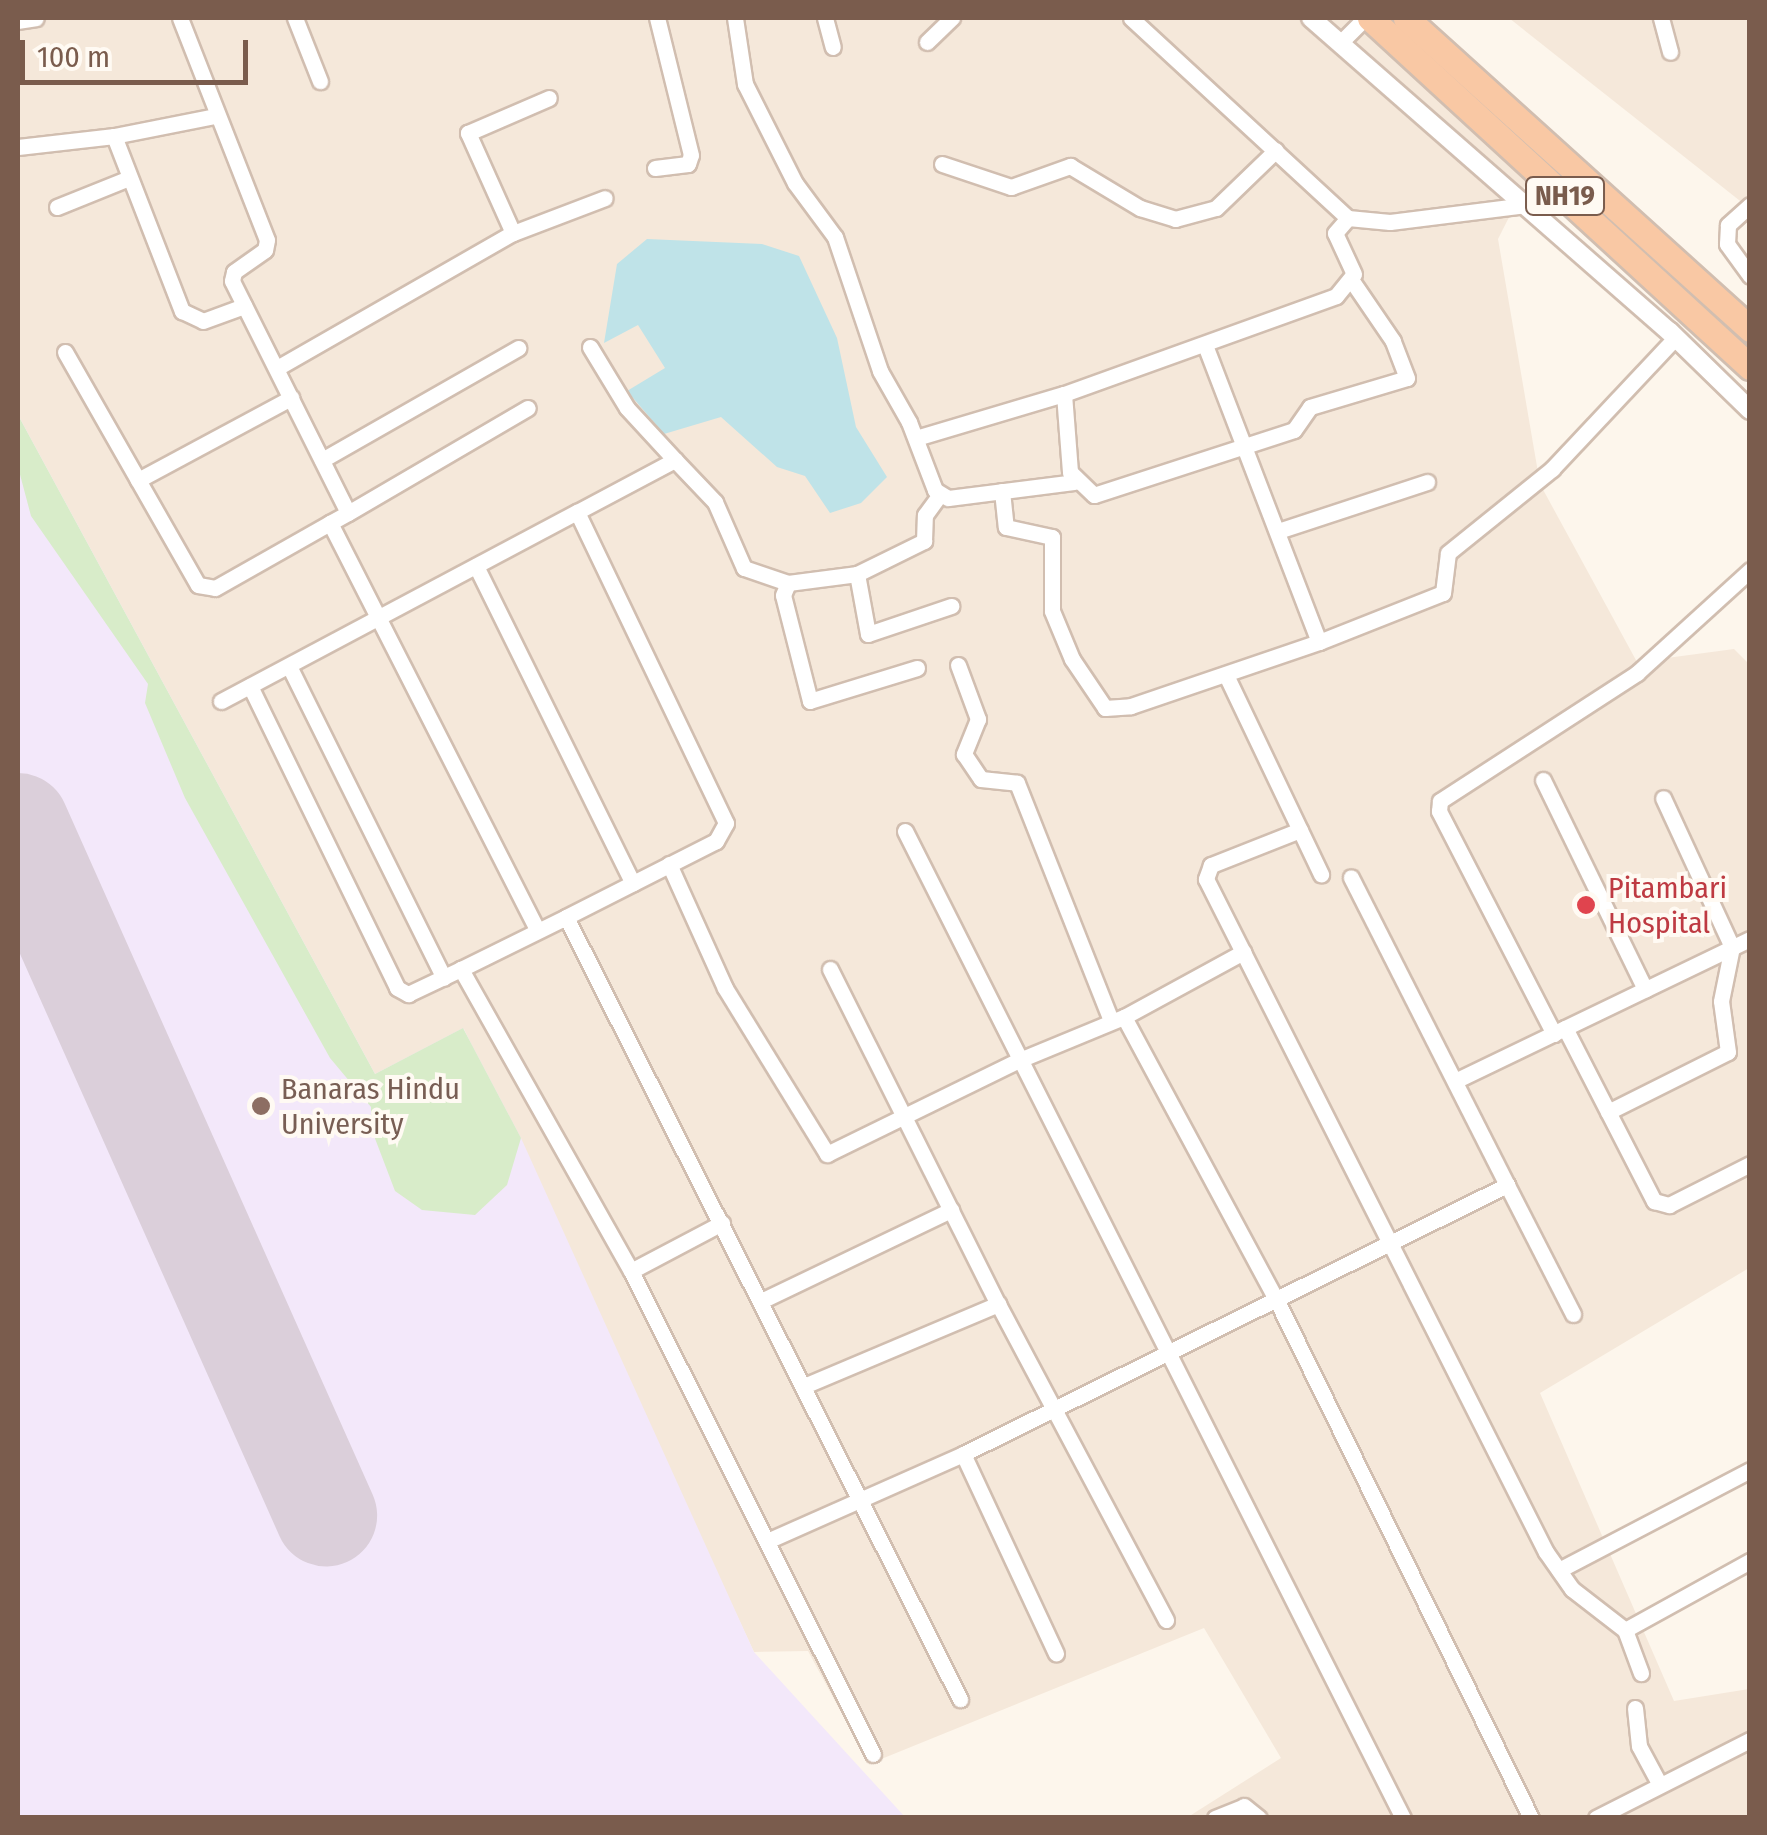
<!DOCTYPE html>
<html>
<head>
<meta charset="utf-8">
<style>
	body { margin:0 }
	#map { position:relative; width:1767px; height:1835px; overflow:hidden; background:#fdf6ec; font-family:"Fira Sans Condensed",sans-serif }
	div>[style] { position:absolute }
	.residential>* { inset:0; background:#f5e8da }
	.education>* { inset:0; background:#f3e8fa }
	.green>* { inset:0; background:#d8ecc9 }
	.water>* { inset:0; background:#bfe3e8 }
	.runway>* { height:102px; margin:-51px; padding:0 51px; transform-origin:51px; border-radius:51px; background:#dbcfda }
	.roads { filter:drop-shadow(2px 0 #d1beb0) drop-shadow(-2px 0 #d1beb0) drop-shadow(0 2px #d1beb0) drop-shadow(0 -2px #d1beb0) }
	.minor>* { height:15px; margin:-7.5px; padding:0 7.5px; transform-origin:7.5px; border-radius:7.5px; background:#fff }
	.tertiary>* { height:18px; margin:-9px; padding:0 9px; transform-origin:9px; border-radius:9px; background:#fff }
	.trunk>* { height:25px; margin:-12.5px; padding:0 12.5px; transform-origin:12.5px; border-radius:12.5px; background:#f9c8a4 }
	.dots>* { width:28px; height:28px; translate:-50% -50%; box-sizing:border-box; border:5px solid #fffaf3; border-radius:50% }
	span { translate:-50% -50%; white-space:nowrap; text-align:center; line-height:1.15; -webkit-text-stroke:8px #fffaf3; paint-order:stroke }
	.shield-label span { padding:2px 8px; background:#fffaf3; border:2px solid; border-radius:8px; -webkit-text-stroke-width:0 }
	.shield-label { font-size:28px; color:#7a5c4d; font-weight:700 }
	.health-label { font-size:30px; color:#be3a42 }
	.left { translate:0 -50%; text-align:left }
	.education-label { font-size:30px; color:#785e54 }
	.frame { position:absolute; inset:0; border:20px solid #7a5c4d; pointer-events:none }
	.scale { position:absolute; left:20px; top:40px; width:228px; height:45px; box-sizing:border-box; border:5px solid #7a5c4d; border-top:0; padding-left:12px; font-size:30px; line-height:35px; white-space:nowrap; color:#7a5c4d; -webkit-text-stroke:8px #fffaf3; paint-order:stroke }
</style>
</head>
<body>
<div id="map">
	<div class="residential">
		<i style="clip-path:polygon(18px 18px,1346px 18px,1532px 172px,1498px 239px,1540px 484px,1637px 662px,1734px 649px,1750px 665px,1749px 1268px,1540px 1393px,1674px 1701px,1749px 1689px,1749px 1817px,1188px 1817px,1281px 1758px,1204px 1628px,869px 1764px,808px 1651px,754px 1652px,464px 1029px,375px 1074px,18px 415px)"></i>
		<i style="clip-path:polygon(1509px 18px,1749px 18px,1749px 208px)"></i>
	</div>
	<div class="education">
		<i style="clip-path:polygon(18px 415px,375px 1074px,463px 1028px,521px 1138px,754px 1652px,905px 1817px,18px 1817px)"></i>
	</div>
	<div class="green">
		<i style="clip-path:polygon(18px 415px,375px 1074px,463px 1028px,521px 1138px,507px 1185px,475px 1215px,422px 1210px,395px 1191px,371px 1128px,371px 1107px,330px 1058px,185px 798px,145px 703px,148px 684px,31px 516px,18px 467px)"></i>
	</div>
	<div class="water">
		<i style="clip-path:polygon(647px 239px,762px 244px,799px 256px,837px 338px,856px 427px,887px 477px,861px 503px,830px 513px,805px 476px,777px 467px,721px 417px,664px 434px,627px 391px,665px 368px,638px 325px,604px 343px,617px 264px)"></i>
	</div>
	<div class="runway">
		<i style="left:18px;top:824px;width:757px;rotate:65.98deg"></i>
	</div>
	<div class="roads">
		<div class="minor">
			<i style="left:180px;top:18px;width:238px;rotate:68.6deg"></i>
			<i style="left:267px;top:240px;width:10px;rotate:101deg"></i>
			<i style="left:265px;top:250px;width:38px;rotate:145deg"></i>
			<i style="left:234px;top:272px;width:9px;rotate:103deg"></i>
			<i style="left:232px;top:281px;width:259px;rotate:63.4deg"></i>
			<i style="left:348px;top:513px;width:21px;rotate:151deg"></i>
			<i style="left:330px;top:523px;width:456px;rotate:63deg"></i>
			<i style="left:295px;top:18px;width:68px;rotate:68.4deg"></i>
			<i style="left:735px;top:18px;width:67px;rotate:81.4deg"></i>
			<i style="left:745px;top:84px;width:111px;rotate:63.2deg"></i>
			<i style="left:795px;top:183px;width:67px;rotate:53.5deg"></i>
			<i style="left:835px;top:237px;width:141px;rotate:71.4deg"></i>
			<i style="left:880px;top:371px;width:59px;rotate:60.4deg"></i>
			<i style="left:909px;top:422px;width:73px;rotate:69.1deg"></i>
			<i style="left:935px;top:490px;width:15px;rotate:32deg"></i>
			<i style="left:948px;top:498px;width:127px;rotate:-7.2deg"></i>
			<i style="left:825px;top:18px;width:30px;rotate:75deg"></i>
			<i style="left:1131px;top:18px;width:295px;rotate:42.7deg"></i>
			<i style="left:1661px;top:18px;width:35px;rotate:75deg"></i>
			<i style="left:18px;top:21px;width:18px;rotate:-9deg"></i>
			<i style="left:927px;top:42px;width:35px;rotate:-44deg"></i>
			<i style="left:1341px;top:42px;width:34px;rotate:-45deg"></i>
			<i style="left:215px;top:116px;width:103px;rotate:168.8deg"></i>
			<i style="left:114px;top:136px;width:188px;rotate:68.8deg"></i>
			<i style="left:182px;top:311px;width:23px;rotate:25deg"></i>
			<i style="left:203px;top:321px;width:44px;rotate:-20.1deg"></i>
			<i style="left:18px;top:147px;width:97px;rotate:-6.5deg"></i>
			<i style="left:942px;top:164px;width:73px;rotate:18.4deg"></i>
			<i style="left:1011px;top:187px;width:63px;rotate:-19.6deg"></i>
			<i style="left:1070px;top:166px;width:82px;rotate:31deg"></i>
			<i style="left:1140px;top:208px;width:37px;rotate:17deg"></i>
			<i style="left:1175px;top:219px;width:42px;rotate:-15deg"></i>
			<i style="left:1216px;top:208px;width:83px;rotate:-44deg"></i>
			<i style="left:655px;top:168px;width:33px;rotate:-7deg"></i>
			<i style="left:688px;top:164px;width:9px;rotate:-72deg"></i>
			<i style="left:691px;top:155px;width:141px;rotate:-103.9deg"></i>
			<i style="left:1750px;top:205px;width:30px;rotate:138deg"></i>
			<i style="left:1728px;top:225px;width:19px;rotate:93deg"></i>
			<i style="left:1727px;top:244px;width:39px;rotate:54deg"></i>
			<i style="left:57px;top:207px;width:78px;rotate:-21.9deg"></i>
			<i style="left:513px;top:233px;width:110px;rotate:-114.2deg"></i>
			<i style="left:468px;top:133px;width:88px;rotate:-23.4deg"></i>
			<i style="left:590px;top:347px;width:71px;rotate:58.8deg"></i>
			<i style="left:627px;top:408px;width:71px;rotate:47.3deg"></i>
			<i style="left:65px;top:352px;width:268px;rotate:60.3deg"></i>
			<i style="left:198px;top:585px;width:17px;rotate:10deg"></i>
			<i style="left:215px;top:588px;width:132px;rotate:-29.5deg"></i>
			<i style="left:277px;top:368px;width:272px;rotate:-29.8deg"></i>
			<i style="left:513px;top:233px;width:98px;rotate:-20.8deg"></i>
			<i style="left:1064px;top:394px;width:78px;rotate:85.6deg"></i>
			<i style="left:1070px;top:472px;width:33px;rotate:44deg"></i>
			<i style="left:1094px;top:495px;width:210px;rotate:-18deg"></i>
			<i style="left:1294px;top:430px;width:28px;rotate:-55deg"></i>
			<i style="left:1310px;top:407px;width:101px;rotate:-16.6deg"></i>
			<i style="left:1407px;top:378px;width:40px;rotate:-111deg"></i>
			<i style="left:1393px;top:341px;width:73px;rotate:-124.3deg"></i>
			<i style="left:916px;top:438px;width:154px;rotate:-16.6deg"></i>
			<i style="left:1064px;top:394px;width:289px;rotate:-19.8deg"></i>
			<i style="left:1336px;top:296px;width:28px;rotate:-51deg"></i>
			<i style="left:1354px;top:274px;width:45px;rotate:-114.9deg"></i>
			<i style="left:1335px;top:233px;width:20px;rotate:-49deg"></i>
			<i style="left:1348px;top:218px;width:42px;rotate:5.4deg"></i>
			<i style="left:1390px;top:222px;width:137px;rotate:-7.1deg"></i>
			<i style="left:322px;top:460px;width:226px;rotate:-29.7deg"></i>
			<i style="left:138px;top:480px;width:174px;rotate:-28.2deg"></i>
			<i style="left:1002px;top:491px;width:36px;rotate:84deg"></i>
			<i style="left:1006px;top:527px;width:47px;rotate:12.3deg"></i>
			<i style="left:1052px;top:537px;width:74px;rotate:90deg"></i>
			<i style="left:1052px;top:611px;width:52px;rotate:67.4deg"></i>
			<i style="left:1072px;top:659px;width:59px;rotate:56deg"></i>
			<i style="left:1105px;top:708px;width:26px;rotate:-4deg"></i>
			<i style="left:1131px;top:706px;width:199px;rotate:-18.8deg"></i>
			<i style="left:1319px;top:642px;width:318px;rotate:-111deg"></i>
			<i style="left:577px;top:512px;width:111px;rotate:-28deg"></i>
			<i style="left:675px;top:460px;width:58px;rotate:46.4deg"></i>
			<i style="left:715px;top:502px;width:72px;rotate:66.3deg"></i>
			<i style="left:744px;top:568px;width:46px;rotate:18.8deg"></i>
			<i style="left:348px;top:513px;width:208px;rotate:-30.3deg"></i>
			<i style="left:1278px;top:531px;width:157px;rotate:-18.2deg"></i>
			<i style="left:476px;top:566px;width:354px;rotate:63.7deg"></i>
			<i style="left:857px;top:574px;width:61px;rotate:79.6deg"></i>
			<i style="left:868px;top:634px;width:88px;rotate:-18.6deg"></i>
			<i style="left:1319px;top:642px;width:133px;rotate:-21.6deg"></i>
			<i style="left:1443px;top:593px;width:40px;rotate:-82.9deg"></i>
			<i style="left:1448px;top:553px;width:134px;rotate:-38.9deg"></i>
			<i style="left:1552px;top:469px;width:181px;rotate:-46.8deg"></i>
			<i style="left:958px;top:665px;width:58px;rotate:69.7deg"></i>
			<i style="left:978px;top:719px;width:38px;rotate:112deg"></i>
			<i style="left:964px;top:754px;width:30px;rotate:56deg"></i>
			<i style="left:981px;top:779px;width:36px;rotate:6deg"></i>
			<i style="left:1017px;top:783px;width:256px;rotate:68.4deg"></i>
			<i style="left:289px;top:666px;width:348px;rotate:63.6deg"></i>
			<i style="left:917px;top:668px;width:112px;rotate:162.9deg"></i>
			<i style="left:810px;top:701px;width:109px;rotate:-104.3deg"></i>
			<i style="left:783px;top:595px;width:13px;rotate:-67deg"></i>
			<i style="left:788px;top:583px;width:70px;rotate:-7.4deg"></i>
			<i style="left:857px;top:574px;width:75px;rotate:-26.2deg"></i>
			<i style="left:924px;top:541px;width:26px;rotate:-88deg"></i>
			<i style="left:925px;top:515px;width:24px;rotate:-54deg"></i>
			<i style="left:1226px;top:675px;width:221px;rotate:64.5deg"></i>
			<i style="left:250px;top:686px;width:336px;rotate:64deg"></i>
			<i style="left:397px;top:988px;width:13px;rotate:29deg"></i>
			<i style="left:408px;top:994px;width:59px;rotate:-25.3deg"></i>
			<i style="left:221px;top:701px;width:403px;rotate:-28deg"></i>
			<i style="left:577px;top:512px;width:345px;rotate:64.4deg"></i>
			<i style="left:726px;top:823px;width:21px;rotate:119deg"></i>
			<i style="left:716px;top:841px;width:168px;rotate:153.1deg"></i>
			<i style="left:1543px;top:780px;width:233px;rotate:64deg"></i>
			<i style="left:1300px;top:830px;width:96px;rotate:158.5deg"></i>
			<i style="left:1211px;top:865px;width:15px;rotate:110deg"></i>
			<i style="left:1206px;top:879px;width:754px;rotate:63.2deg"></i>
			<i style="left:1546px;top:1552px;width:45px;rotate:54.9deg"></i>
			<i style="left:1572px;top:1589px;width:67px;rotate:37.7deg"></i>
			<i style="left:1625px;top:1630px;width:46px;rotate:69.6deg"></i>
			<i style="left:905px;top:831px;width:1106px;rotate:63.23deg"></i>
			<i style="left:669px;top:864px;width:136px;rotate:65.7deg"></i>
			<i style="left:725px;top:988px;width:195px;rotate:58.4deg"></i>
			<i style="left:827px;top:1154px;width:212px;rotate:-26.1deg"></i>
			<i style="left:1017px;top:1061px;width:116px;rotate:-22.4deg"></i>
			<i style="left:1124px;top:1017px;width:320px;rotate:61.7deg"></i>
			<i style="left:1276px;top:1299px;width:578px;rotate:63.83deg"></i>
			<i style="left:830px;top:969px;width:375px;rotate:63.4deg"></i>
			<i style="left:1124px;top:1017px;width:136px;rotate:-28.6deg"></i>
			<i style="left:1565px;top:1028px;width:195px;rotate:62.8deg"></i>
			<i style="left:1654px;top:1201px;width:16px;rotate:15deg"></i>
			<i style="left:1669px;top:1205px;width:91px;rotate:-26.8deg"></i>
			<i style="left:1554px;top:1034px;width:251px;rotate:-117.3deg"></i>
			<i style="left:1439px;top:811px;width:10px;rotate:-84deg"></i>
			<i style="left:1440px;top:801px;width:235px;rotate:-33deg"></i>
			<i style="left:1637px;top:673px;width:153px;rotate:-42.3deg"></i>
			<i style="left:1457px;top:1080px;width:325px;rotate:-25.7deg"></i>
			<i style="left:1608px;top:1112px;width:134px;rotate:-26.6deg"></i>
			<i style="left:1728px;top:1052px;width:51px;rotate:-97.8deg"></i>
			<i style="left:1721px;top:1001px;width:55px;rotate:-78.5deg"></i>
			<i style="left:1732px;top:947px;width:164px;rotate:-114.8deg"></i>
			<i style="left:1507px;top:1185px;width:145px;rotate:62.9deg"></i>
			<i style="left:631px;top:1271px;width:103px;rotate:-27.8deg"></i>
			<i style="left:761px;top:1301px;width:211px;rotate:-25.6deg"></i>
			<i style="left:804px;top:1386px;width:211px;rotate:-22.9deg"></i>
			<i style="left:998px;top:1304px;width:358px;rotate:62deg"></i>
			<i style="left:963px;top:1454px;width:220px;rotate:65deg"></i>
			<i style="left:767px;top:1541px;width:214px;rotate:-23.9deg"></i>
			<i style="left:963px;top:1454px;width:607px;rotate:-26.31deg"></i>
			<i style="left:1507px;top:1185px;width:345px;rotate:-116.9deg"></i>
			<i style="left:1559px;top:1570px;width:216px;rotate:-27.6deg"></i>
			<i style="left:1625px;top:1630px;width:143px;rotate:-28.9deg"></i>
			<i style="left:1635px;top:1708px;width:38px;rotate:84deg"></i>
			<i style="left:1639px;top:1746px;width:44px;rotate:61.7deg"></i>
			<i style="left:873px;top:1754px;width:540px;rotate:-116.61deg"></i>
			<i style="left:631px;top:1271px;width:347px;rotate:-119.4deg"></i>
			<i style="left:461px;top:969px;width:117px;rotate:-26.3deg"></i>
			<i style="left:566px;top:917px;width:876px;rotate:63.26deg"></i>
			<i style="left:1215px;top:1818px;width:31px;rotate:-22deg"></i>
			<i style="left:1244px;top:1806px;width:19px;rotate:39deg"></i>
			<i style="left:1596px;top:1818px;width:173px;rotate:-26.9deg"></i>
		</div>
		<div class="tertiary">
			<i style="left:1311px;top:18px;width:476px;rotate:41.2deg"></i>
			<i style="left:1669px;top:331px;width:113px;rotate:44.3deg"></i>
		</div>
		<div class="trunk">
			<i style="left:1370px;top:18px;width:516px;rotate:42.57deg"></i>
			<i style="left:1406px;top:18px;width:464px;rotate:42.1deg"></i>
		</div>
	</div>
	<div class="dots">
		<i style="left:1586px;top:905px;background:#e0444e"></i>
		<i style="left:261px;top:1106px;background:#8d6e63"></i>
	</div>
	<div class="shield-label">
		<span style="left:1565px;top:196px">NH19</span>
	</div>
	<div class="health-label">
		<span class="left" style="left:1608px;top:905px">Pitambari<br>Hospital</span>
	</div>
	<div class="education-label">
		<span class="left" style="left:281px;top:1106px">Banaras Hindu<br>University</span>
	</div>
	<div class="frame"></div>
	<div class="scale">100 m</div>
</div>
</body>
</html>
